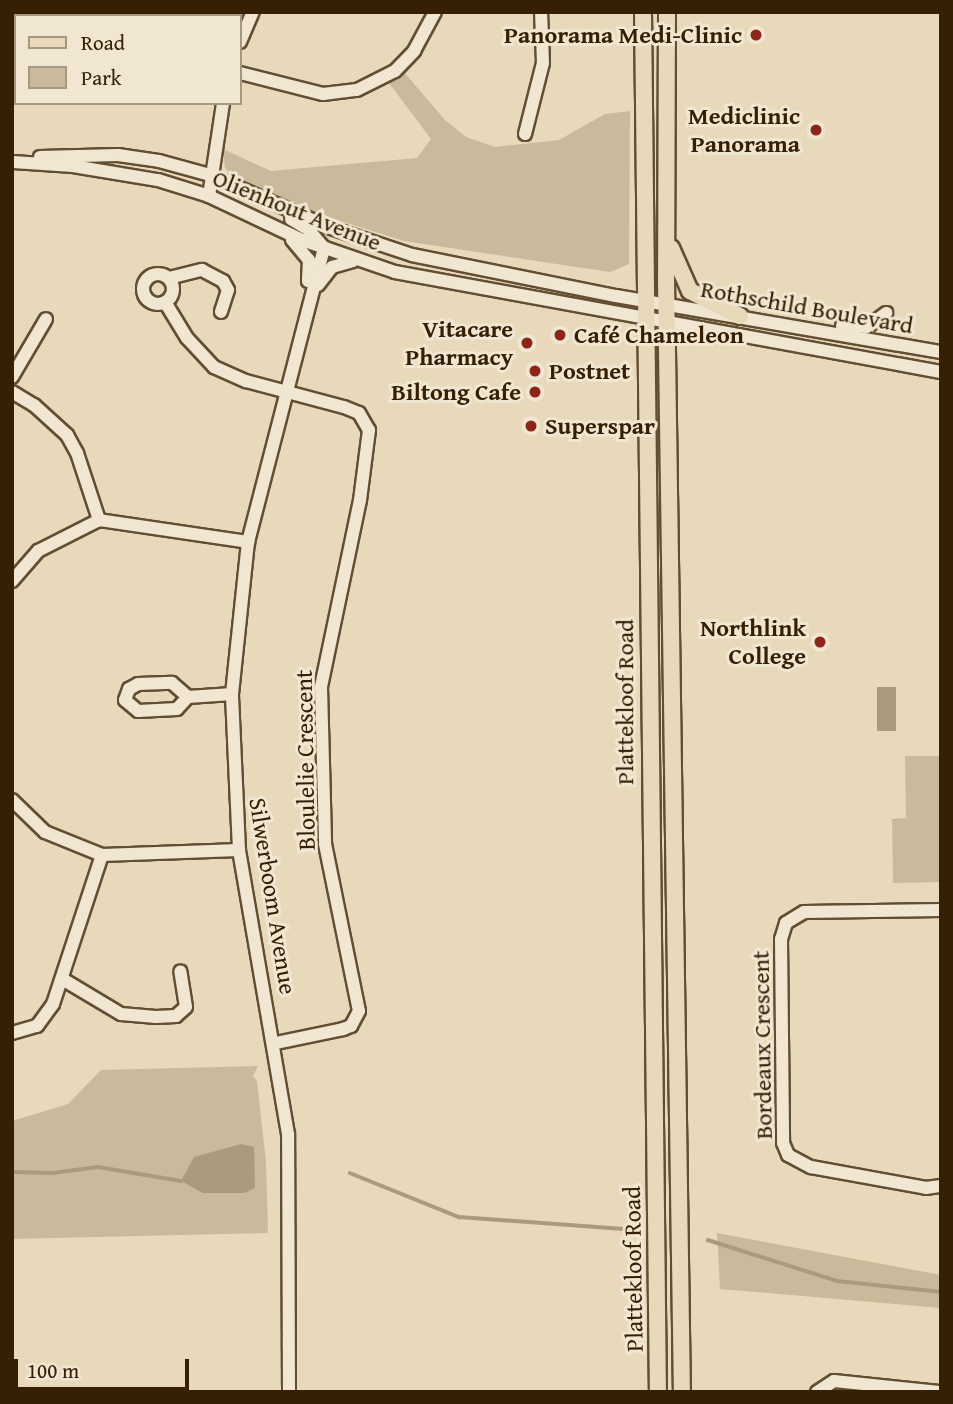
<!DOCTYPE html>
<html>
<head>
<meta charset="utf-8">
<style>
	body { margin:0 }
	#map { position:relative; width:953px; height:1404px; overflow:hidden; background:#e8d9ba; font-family:"Gentium Book Plus",serif }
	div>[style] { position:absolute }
	.green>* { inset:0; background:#caba9b }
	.water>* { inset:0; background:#ab9a7c; transform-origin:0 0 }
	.stream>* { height:3.5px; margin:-1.75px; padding:0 1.75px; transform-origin:1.75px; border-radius:1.75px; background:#ab9a7c }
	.roads { filter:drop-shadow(2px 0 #624e32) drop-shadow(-2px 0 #624e32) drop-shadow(0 2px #624e32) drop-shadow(0 -2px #624e32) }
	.minor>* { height:12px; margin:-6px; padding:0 6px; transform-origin:6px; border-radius:6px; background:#f0e6d2 }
	.minor>.ring { margin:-6px; padding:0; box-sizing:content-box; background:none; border:12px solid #f0e6d2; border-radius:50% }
	.major>* { height:16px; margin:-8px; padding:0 8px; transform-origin:8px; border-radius:8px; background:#e8d9ba }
	.dots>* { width:19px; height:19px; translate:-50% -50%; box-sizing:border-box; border:4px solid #f0e6d2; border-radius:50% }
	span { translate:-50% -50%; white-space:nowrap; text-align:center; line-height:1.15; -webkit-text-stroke:6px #f0e6d2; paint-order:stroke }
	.poi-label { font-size:24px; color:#352004; font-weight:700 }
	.right { translate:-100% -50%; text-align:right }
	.left { translate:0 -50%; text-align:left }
	.street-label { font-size:24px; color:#352004 }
	.frame { position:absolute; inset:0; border:14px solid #352004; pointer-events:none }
	.legend { position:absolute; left:14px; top:14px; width:228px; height:91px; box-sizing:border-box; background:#f0e6d2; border:2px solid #a59780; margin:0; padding:9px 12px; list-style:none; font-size:21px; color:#352004 }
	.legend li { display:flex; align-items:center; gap:14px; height:35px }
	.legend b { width:35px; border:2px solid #a59780 }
	.scale { position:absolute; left:14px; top:1359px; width:175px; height:32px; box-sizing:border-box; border:4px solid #352004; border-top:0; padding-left:9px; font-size:21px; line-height:24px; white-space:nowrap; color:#352004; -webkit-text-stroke:5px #f0e6d2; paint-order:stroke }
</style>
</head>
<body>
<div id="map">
	<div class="green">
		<i style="clip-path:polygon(403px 71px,445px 120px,466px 137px,495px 147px,559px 140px,605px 114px,630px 111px,629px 264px,610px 272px,404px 241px,299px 208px,236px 179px,225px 168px,223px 149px,271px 171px,417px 158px,431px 139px,389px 83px)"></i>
		<i style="clip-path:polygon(905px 756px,941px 756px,941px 882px,893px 883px,892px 819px,906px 818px)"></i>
		<i style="clip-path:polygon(258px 1066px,253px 1076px,257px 1081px,266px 1162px,268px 1233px,12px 1239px,12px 1121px,68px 1104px,101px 1070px)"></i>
		<i style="clip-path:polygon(717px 1233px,941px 1275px,941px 1308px,720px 1289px)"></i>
	</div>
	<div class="water">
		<i style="left:877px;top:687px;width:19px;height:44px"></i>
		<i style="clip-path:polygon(241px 1144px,254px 1147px,255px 1188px,244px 1193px,203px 1193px,181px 1181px,194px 1157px)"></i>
	</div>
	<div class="stream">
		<i style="left:12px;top:1172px;width:41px;rotate:1.4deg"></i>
		<i style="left:53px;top:1173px;width:45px;rotate:-7.6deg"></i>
		<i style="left:98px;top:1167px;width:84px;rotate:9.6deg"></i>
		<i style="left:350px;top:1173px;width:118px;rotate:22deg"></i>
		<i style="left:459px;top:1217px;width:175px;rotate:4.2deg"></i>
		<i style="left:708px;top:1240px;width:135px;rotate:17.6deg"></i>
		<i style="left:837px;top:1281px;width:105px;rotate:6deg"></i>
	</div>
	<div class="roads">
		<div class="minor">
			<i style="left:240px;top:42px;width:33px;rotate:-67deg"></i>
			<i style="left:240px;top:73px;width:86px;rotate:14.2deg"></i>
			<i style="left:323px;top:94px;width:34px;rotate:-7deg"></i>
			<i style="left:357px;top:90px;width:42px;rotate:-26.6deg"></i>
			<i style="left:395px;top:71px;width:28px;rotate:-46deg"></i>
			<i style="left:414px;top:51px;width:44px;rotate:-61.7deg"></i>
			<i style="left:525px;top:134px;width:73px;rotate:-75.8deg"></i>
			<i style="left:543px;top:63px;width:51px;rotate:-92.2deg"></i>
			<i style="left:40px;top:157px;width:78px;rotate:-1.5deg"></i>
			<i style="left:118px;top:155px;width:41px;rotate:8.3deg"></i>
			<i style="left:159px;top:161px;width:53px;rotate:15.4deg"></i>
			<i style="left:210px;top:175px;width:129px;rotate:23.8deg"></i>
			<i style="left:328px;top:227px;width:89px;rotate:18.4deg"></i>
			<i style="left:412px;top:255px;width:208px;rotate:11.4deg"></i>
			<i style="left:616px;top:296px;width:330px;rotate:9.8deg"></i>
			<i style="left:13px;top:162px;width:60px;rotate:3.8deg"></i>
			<i style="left:73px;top:166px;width:86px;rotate:9.4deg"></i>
			<i style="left:158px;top:180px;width:53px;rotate:17.4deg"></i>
			<i style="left:209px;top:196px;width:103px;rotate:25.3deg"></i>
			<i style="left:302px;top:240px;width:98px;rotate:19deg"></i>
			<i style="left:395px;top:272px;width:555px;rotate:10.38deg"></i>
			<i style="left:209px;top:196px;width:94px;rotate:-81.4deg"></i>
			<i style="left:291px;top:219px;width:21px;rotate:31deg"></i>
			<i style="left:309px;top:230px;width:23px;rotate:50deg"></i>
			<i style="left:292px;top:240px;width:26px;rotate:50deg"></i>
			<i style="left:309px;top:260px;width:21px;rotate:93deg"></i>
			<i class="ring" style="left:143px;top:274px;width:18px;height:18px"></i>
			<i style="left:169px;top:278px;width:34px;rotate:-14deg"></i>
			<i style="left:202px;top:270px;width:24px;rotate:28deg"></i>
			<i style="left:223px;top:281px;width:10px;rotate:61deg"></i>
			<i style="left:228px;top:290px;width:23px;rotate:108deg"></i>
			<i style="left:318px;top:285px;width:23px;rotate:-52deg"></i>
			<i style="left:332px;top:267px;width:22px;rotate:-16deg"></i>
			<i style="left:165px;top:302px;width:42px;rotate:58.6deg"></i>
			<i style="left:187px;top:338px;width:40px;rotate:47deg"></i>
			<i style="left:214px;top:367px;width:35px;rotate:24deg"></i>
			<i style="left:246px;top:381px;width:101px;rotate:14.9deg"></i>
			<i style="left:344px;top:407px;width:16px;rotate:22deg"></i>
			<i style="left:359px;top:413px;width:20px;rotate:60deg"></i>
			<i style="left:369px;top:430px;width:71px;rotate:97.3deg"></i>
			<i style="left:360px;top:500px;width:191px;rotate:101.8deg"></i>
			<i style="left:321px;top:687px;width:157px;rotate:88.5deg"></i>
			<i style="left:325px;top:844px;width:170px;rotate:78.5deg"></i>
			<i style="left:359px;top:1011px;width:17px;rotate:118deg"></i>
			<i style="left:351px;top:1026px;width:9px;rotate:159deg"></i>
			<i style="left:343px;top:1029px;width:68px;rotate:168.2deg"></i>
			<i style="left:842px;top:326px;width:25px;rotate:2deg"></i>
			<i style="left:867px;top:327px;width:24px;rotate:-36deg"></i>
			<i style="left:12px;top:377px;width:67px;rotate:-59.6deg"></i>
			<i style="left:12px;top:392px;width:26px;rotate:31deg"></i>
			<i style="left:34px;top:405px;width:45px;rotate:42.3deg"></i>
			<i style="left:67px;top:435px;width:21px;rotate:61deg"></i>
			<i style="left:77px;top:453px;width:71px;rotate:71.8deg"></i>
			<i style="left:12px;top:581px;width:40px;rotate:-49deg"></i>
			<i style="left:38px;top:551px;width:68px;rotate:-26.9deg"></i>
			<i style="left:99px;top:520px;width:151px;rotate:8.4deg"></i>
			<i style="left:172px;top:683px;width:21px;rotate:41deg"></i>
			<i style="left:188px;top:697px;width:16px;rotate:133deg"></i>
			<i style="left:177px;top:709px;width:39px;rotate:177deg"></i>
			<i style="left:138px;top:711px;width:17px;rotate:-140deg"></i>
			<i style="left:125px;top:700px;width:12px;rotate:-70deg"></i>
			<i style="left:129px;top:689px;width:10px;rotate:-29deg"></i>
			<i style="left:138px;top:684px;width:34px;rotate:-2deg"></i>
			<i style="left:188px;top:697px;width:44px;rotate:-3.9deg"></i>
			<i style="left:12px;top:800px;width:46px;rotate:44.1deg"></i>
			<i style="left:45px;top:832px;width:61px;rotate:22deg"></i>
			<i style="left:102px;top:855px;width:137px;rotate:-2.1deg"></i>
			<i style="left:941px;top:910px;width:137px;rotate:179.2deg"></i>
			<i style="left:804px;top:912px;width:21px;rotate:149deg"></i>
			<i style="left:786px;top:923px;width:17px;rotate:107deg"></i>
			<i style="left:781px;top:939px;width:204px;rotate:89.4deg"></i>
			<i style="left:783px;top:1143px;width:13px;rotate:67deg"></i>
			<i style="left:788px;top:1155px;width:26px;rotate:28deg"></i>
			<i style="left:811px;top:1167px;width:117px;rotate:10.3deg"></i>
			<i style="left:926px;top:1188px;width:15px;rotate:-8deg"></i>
			<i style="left:64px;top:980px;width:66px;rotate:30.8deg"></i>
			<i style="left:121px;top:1014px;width:35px;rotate:5deg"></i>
			<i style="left:156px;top:1017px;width:20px;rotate:-3deg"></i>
			<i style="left:176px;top:1016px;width:13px;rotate:-42deg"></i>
			<i style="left:186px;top:1007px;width:36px;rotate:-99deg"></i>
			<i style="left:12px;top:1033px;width:26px;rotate:-16deg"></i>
			<i style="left:37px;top:1026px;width:27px;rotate:-54deg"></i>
			<i style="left:53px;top:1004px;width:157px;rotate:-71.8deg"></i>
			<i style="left:289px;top:1392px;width:258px;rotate:-90.2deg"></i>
			<i style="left:288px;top:1134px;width:288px;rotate:-99.8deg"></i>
			<i style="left:239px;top:850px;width:156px;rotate:-92.6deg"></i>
			<i style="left:232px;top:694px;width:153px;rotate:-84deg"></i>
			<i style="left:248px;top:542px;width:304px;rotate:-75.5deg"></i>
			<i style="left:817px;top:1392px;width:20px;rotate:-33deg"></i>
			<i style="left:834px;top:1381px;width:108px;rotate:5.9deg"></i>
		</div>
		<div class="major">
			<i style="left:643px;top:12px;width:1380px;rotate:89.38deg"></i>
			<i style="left:667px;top:12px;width:268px;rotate:90.2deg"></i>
			<i style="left:666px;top:280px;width:1112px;rotate:89.18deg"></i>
			<i style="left:671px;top:248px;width:47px;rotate:66.2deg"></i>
			<i style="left:690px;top:291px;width:56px;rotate:26.6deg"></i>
		</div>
	</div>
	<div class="dots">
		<i style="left:756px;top:35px;background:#8f2418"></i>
		<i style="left:816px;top:130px;background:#8f2418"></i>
		<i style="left:560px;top:335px;background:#8f2418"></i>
		<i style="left:527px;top:343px;background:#8f2418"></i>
		<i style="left:535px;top:371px;background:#8f2418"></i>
		<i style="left:535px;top:392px;background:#8f2418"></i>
		<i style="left:531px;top:426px;background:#8f2418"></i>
		<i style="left:820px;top:642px;background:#8f2418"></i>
	</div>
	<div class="poi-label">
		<span class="right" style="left:742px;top:35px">Panorama Medi-Clinic</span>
		<span class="right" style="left:800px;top:130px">Mediclinic<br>Panorama</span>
		<span class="right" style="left:513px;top:343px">Vitacare<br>Pharmacy</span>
		<span class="left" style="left:574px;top:335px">Café Chameleon</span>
		<span class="left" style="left:549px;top:371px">Postnet</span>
		<span class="right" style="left:521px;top:392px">Biltong Cafe</span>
		<span class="left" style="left:545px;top:426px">Superspar</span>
		<span class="right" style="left:806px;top:642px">Northlink<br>College</span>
	</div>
	<div class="street-label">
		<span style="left:297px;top:210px;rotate:22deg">Olienhout Avenue</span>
		<span style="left:807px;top:307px;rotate:10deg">Rothschild Boulevard</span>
		<span style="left:625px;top:702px;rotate:-90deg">Plattekloof Road</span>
		<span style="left:305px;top:760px;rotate:-91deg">Bloulelie Crescent</span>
		<span style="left:273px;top:896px;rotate:81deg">Silwerboom Avenue</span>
		<span style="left:762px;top:1045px;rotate:-91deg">Bordeaux Crescent</span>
		<span style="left:633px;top:1269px;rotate:-91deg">Plattekloof Road</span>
	</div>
	<div class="frame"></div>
	<ul class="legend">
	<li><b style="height:9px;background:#e8d9ba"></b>Road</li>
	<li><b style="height:19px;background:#caba9b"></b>Park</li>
	</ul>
	<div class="scale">100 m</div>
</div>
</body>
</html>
